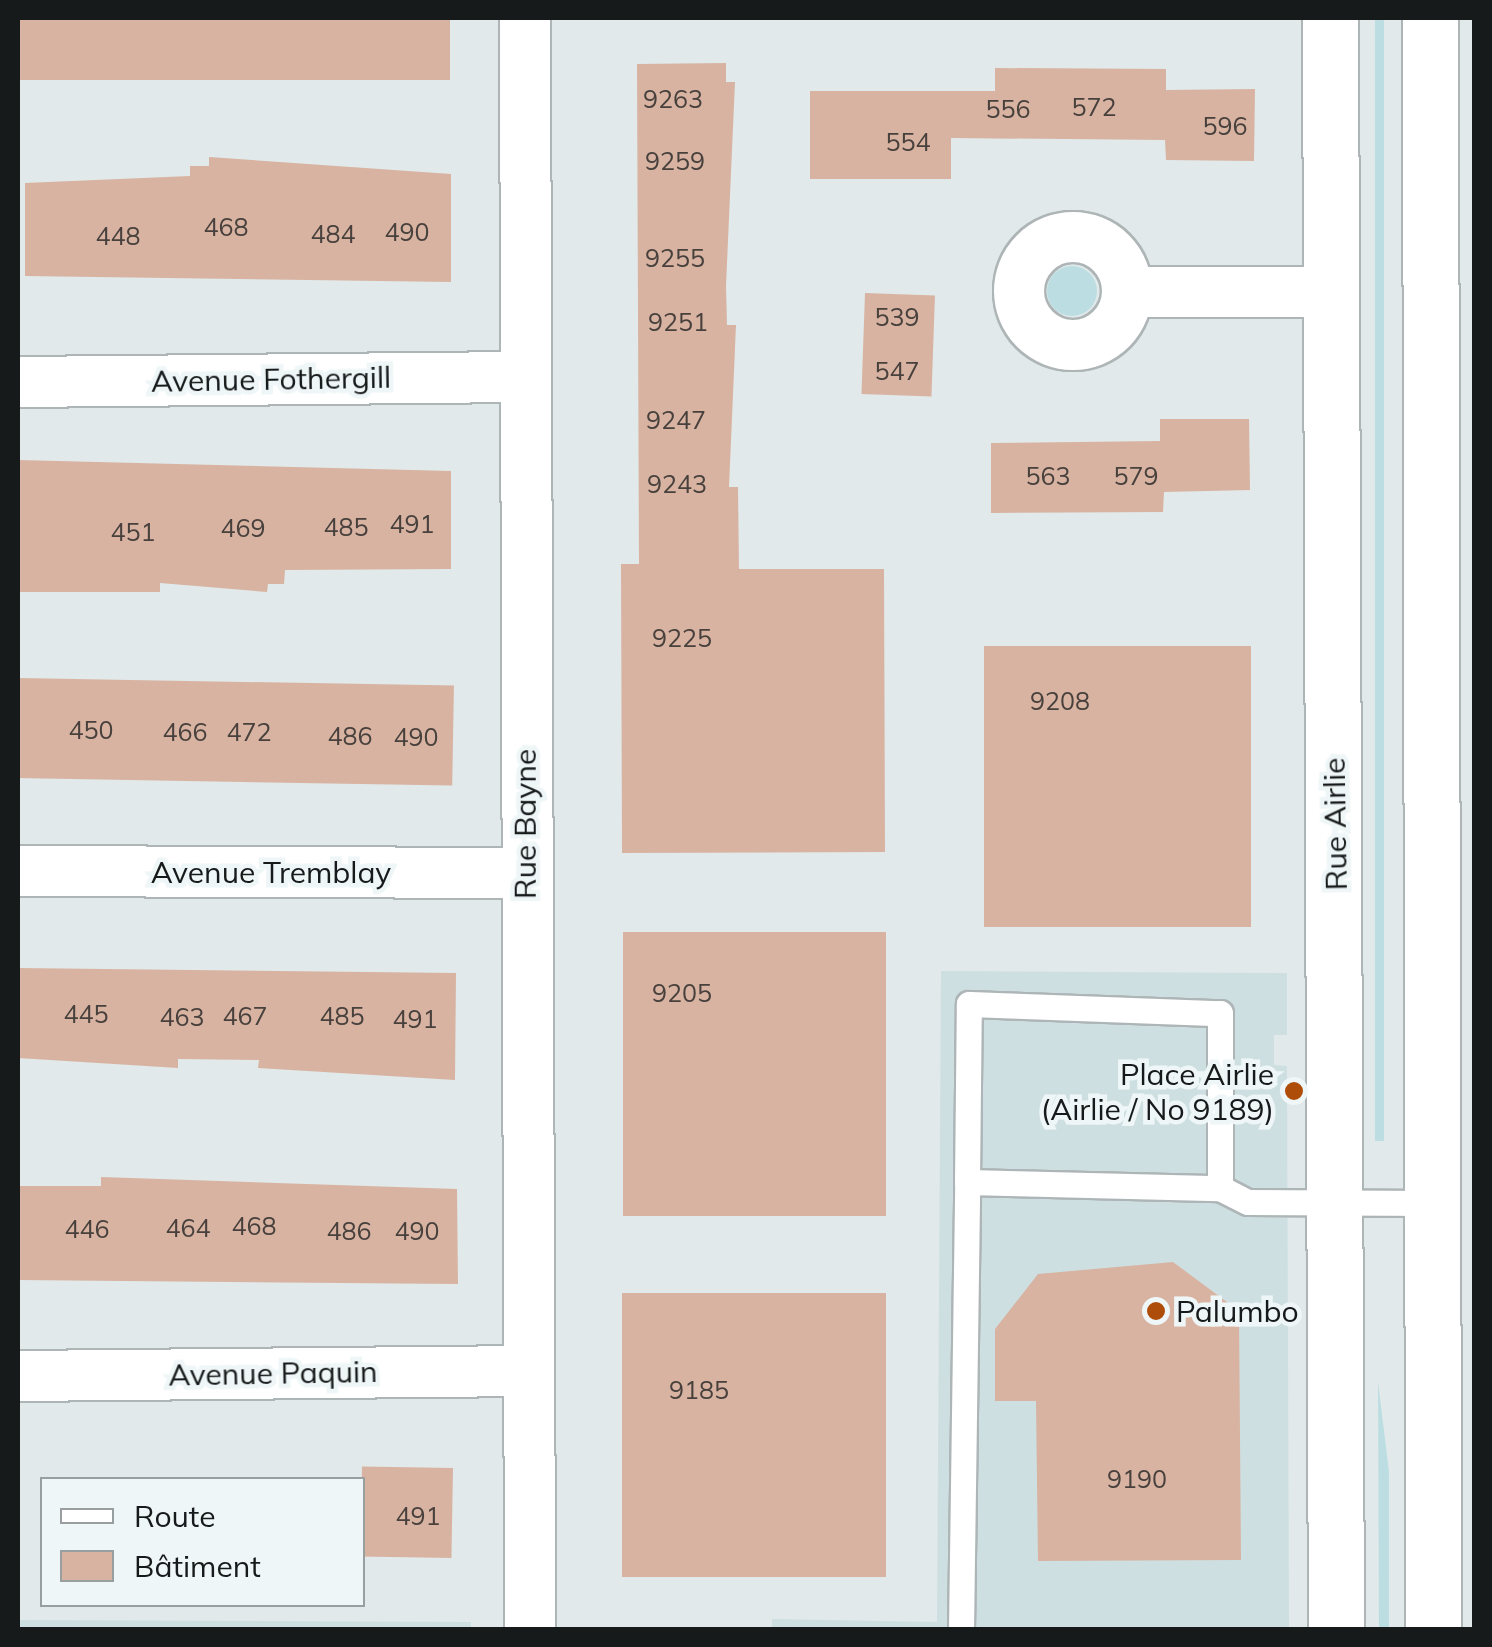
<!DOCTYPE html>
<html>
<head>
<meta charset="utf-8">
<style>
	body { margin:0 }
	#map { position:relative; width:1492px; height:1647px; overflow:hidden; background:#e1e9ea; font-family:Mulish,sans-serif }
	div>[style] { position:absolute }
	.built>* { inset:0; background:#cedfe1 }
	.green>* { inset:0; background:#bcdee2; transform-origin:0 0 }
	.round { border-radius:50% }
	.building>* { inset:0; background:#d8b3a1; transform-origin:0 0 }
	.roads { filter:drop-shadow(2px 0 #aeb5b6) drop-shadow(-2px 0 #aeb5b6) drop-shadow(0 2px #aeb5b6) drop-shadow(0 -2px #aeb5b6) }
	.service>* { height:25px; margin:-12.5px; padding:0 12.5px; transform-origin:12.5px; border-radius:12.5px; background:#fff }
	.minor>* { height:50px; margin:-25px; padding:0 25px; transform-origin:25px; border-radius:25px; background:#fff }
	.minor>.ring { margin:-25px; padding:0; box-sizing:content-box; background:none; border:50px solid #fff; border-radius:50% }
	.secondary>* { height:55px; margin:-27.5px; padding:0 27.5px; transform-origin:27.5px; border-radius:27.5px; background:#fff }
	.dots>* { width:28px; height:28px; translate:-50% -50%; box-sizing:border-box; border:5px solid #eff6f7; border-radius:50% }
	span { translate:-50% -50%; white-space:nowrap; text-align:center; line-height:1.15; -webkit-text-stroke:9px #eff6f7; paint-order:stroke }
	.number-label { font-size:25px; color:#47403c }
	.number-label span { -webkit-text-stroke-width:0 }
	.street-label { font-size:30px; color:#171a1a }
	.poi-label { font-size:30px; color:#171a1a }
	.right { translate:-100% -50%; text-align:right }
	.left { translate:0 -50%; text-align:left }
	.frame { position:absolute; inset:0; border:20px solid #171a1a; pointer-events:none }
	.legend { position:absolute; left:40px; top:1477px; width:325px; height:130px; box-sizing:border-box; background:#eff6f7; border:2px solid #999e9f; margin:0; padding:12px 18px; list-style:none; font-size:30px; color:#171a1a }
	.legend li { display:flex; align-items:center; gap:20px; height:50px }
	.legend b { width:50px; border:2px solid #999e9f }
</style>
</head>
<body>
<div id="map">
	<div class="built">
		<i style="clip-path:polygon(941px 971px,1287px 973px,1287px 1035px,1274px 1035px,1274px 1065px,1287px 1066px,1289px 1629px,772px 1630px,772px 1619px,937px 1622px)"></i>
		<i style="clip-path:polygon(18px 1620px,471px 1622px,471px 1630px,18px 1630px)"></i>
	</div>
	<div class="green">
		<i style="left:1375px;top:18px;width:9px;height:1123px"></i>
		<i class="round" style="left:1047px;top:266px;width:50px;height:50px"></i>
		<i style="clip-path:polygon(1378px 1382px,1389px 1472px,1389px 1630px,1379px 1629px)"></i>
	</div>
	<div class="building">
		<i style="left:18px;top:18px;width:432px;height:62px"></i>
		<i style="clip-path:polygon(726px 63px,726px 82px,735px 82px,726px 286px,727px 325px,736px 325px,729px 487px,738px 487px,739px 569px,884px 569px,885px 852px,622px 853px,621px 564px,639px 564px,637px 64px)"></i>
		<i style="clip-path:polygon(995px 68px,1166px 69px,1166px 90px,1255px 89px,1254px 161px,1166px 160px,1165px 140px,951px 138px,951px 179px,810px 179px,810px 91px,995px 91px)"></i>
		<i style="clip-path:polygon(209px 157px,451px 174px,451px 282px,25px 276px,25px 183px,190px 176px,190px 166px,209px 166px)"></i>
		<i style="left:865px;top:293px;width:70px;height:101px;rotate:2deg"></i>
		<i style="clip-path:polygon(1160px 419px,1249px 419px,1250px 490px,1164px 492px,1163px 512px,991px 513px,991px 443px,1160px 441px)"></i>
		<i style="clip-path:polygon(18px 460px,451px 471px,451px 569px,285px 570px,284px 584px,268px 584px,267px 592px,160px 583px,160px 592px,18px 592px)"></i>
		<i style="left:984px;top:646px;width:267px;height:281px"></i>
		<i style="left:18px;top:678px;width:436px;height:100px;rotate:1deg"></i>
		<i style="left:886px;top:932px;width:284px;height:263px;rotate:90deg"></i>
		<i style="clip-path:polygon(18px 968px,456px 973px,455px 1080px,258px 1068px,259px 1060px,178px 1059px,178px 1068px,18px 1058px)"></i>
		<i style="clip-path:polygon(101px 1177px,457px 1189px,458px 1284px,18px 1280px,18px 1186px,101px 1186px)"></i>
		<i style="clip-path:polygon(1173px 1262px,1239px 1311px,1241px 1560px,1038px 1561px,1036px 1401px,995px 1401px,995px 1329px,1038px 1274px)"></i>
		<i style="left:886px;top:1293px;width:284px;height:264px;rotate:90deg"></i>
		<i style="left:453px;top:1468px;width:90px;height:91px;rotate:91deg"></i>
	</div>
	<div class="roads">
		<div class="service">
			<i style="left:967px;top:1182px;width:178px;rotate:-89.4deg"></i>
			<i style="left:969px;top:1004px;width:251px;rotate:2.1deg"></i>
			<i style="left:1220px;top:1013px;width:175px;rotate:90deg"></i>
			<i style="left:961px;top:1630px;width:448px;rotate:-89.2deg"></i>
			<i style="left:967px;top:1182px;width:253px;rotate:1.4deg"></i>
			<i style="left:1220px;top:1188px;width:31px;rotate:27deg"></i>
			<i style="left:1248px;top:1202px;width:185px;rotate:0.3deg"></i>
		</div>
		<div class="minor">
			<i style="left:525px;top:18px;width:1612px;rotate:89.82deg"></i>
			<i class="ring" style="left:1019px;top:237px;width:58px;height:58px"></i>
			<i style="left:1127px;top:292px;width:205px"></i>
			<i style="left:18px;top:382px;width:506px;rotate:-0.57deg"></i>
			<i style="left:18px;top:871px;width:507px;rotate:0.23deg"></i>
			<i style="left:18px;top:1376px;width:510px;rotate:-0.56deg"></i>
		</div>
		<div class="secondary">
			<i style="left:1330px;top:18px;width:1612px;rotate:89.79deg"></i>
			<i style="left:1430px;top:18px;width:1612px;rotate:89.89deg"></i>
		</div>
	</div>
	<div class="dots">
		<i style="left:1294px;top:1091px;background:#ae4d09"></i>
		<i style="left:1156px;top:1311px;background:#ae4d09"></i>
	</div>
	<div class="number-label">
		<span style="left:673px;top:99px">9263</span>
		<span style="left:1094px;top:107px">572</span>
		<span style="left:1008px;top:109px">556</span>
		<span style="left:1225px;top:126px">596</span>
		<span style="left:908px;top:142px">554</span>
		<span style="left:675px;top:161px">9259</span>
		<span style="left:226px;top:227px">468</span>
		<span style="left:407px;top:232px">490</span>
		<span style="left:333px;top:234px">484</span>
		<span style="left:118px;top:236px">448</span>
		<span style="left:675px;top:258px">9255</span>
		<span style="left:897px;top:317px">539</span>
		<span style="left:678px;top:322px">9251</span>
		<span style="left:897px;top:371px">547</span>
		<span style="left:676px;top:420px">9247</span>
		<span style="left:1048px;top:476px">563</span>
		<span style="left:1136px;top:476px">579</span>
		<span style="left:677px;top:484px">9243</span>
		<span style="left:412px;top:524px">491</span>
		<span style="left:346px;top:527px">485</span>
		<span style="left:243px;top:528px">469</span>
		<span style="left:133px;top:532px">451</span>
		<span style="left:682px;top:638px">9225</span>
		<span style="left:1060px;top:701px">9208</span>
		<span style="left:91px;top:730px">450</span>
		<span style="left:185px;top:732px">466</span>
		<span style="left:249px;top:732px">472</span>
		<span style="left:350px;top:736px">486</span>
		<span style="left:416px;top:737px">490</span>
		<span style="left:682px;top:993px">9205</span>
		<span style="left:86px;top:1014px">445</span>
		<span style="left:245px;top:1016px">467</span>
		<span style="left:342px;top:1016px">485</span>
		<span style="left:182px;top:1017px">463</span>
		<span style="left:415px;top:1019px">491</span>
		<span style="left:254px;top:1226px">468</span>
		<span style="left:188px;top:1228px">464</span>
		<span style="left:87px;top:1229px">446</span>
		<span style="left:349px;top:1231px">486</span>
		<span style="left:417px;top:1231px">490</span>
		<span style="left:699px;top:1390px">9185</span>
		<span style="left:1137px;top:1479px">9190</span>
		<span style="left:418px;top:1516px">491</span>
	</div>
	<div class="street-label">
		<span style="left:271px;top:379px;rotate:-1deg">Avenue Fothergill</span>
		<span style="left:525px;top:824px;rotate:-90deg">Rue Bayne</span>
		<span style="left:1335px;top:824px;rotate:-91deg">Rue Airlie</span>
		<span style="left:271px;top:872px">Avenue Tremblay</span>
		<span style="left:273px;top:1373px;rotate:-1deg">Avenue Paquin</span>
	</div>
	<div class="poi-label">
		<span class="right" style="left:1274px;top:1091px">Place Airlie<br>(Airlie / No 9189)</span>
		<span class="left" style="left:1176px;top:1311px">Palumbo</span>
	</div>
	<div class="frame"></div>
	<ul class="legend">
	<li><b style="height:12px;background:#fff"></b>Route</li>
	<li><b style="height:28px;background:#d8b3a1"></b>Bâtiment</li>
	</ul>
</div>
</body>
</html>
